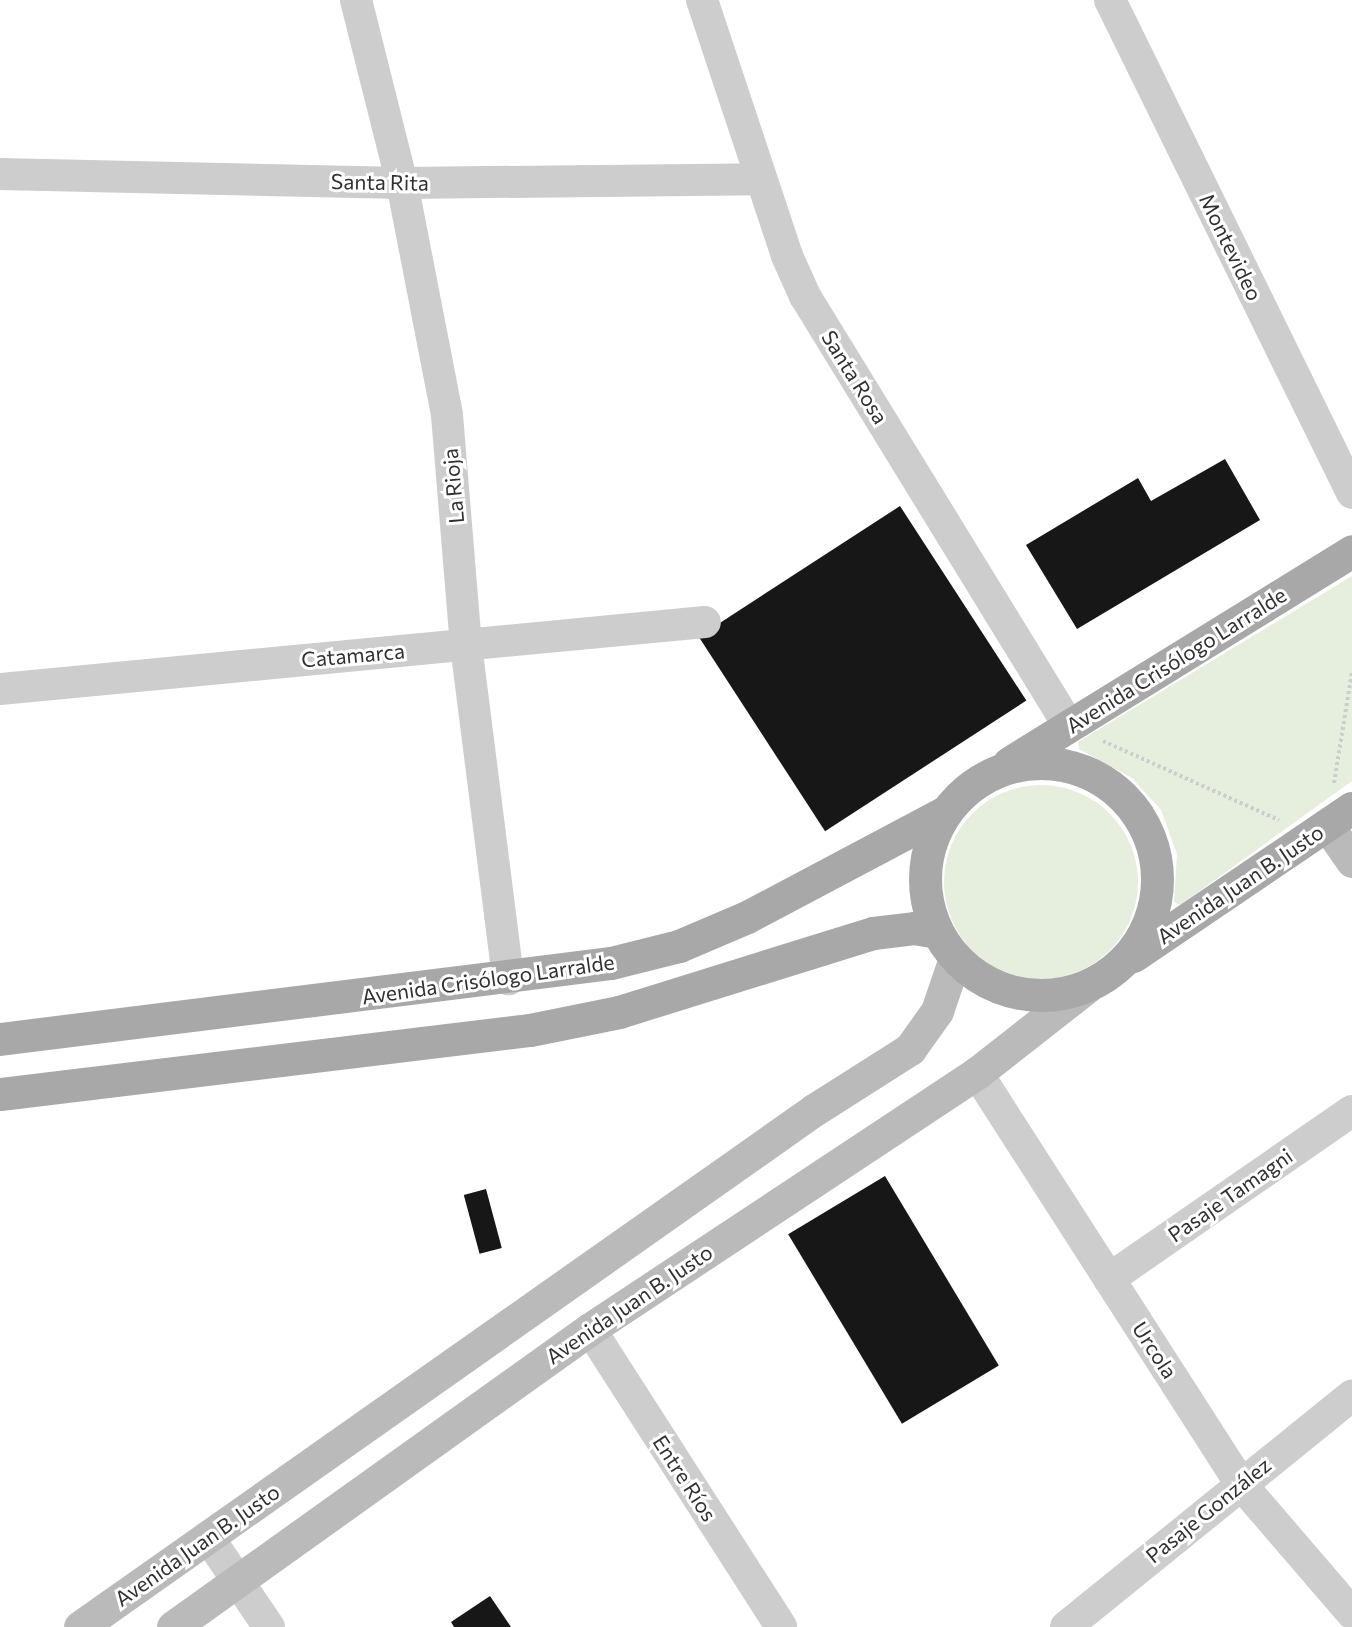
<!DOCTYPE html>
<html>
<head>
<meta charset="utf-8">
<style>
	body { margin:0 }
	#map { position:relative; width:1352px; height:1627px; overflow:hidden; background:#fff; font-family:Commissioner,sans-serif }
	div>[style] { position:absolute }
	.green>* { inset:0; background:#e6eedd }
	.round { border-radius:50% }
	.building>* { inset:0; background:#171717; transform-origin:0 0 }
	.path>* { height:4px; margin-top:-2px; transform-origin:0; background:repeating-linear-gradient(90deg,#cdcdcd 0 3px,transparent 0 6px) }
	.minor>* { height:32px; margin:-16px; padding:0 16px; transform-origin:16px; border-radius:16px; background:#cdcdcd }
	.secondary>* { height:33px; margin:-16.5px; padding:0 16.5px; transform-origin:16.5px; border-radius:16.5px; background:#bababa }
	.primary>* { height:33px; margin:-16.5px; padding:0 16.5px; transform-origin:16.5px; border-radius:16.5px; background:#a8a8a8 }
	.primary>.ring { margin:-16.5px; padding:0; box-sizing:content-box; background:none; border:33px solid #a8a8a8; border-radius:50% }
	span { translate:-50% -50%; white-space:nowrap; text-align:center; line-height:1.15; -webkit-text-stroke:6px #fff; paint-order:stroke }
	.street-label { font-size:21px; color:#303030 }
</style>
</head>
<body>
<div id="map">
	<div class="green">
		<i style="clip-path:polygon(1352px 576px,1352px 781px,1180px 905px,1174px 902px,1177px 854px,1161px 810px,1132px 778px,1079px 749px,1078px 742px)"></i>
		<i class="round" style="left:944px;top:785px;width:194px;height:194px"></i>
	</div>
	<div class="building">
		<i style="clip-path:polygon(1225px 459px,1260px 520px,1077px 629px,1026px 545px,1138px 478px,1151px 501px)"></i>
		<i style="left:900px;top:506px;width:232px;height:240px;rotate:57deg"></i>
		<i style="left:885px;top:1176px;width:221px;height:113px;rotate:59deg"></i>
		<i style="left:486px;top:1189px;width:61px;height:23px;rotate:75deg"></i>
		<i style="clip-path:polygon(490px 1596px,511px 1627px,454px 1627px,451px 1622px)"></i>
	</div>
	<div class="path">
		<i style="left:1103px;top:741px;width:193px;rotate:24.2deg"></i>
		<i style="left:1334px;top:783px;width:112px;rotate:-80.8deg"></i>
	</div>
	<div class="minor">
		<i style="left:356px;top:0;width:189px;rotate:75.9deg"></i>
		<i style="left:402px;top:183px;width:236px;rotate:79deg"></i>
		<i style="left:447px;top:415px;width:231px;rotate:85.3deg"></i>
		<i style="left:466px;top:645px;width:337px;rotate:82.8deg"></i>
		<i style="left:702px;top:0;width:270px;rotate:71.6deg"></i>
		<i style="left:787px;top:256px;width:44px;rotate:65.8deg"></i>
		<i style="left:805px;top:296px;width:505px;rotate:58.45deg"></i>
		<i style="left:1110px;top:0;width:549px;rotate:63.85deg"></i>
		<i style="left:0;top:174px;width:402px;rotate:1.3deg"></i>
		<i style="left:402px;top:183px;width:359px;rotate:-0.6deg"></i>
		<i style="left:0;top:689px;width:708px;rotate:-5.43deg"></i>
		<i style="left:977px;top:1073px;width:487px;rotate:57.3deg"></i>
		<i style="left:1240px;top:1483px;width:172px;rotate:49.3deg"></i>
		<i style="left:1109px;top:1279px;width:295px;rotate:-34.7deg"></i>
		<i style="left:590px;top:1329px;width:354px;rotate:57.3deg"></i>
		<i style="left:208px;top:1537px;width:109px;rotate:55.9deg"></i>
		<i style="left:1066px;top:1627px;width:368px;rotate:-39deg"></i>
	</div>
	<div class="secondary">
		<i style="left:1327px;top:825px;width:44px;rotate:55.2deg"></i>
		<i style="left:80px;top:1627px;width:898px;rotate:-35.16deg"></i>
		<i style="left:814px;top:1110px;width:114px;rotate:-32.4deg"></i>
		<i style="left:910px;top:1049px;width:47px;rotate:-54.6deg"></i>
		<i style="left:937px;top:1011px;width:56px;rotate:-71.2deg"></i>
		<i style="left:173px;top:1627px;width:513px;rotate:-35.55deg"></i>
		<i style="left:590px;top:1329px;width:464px;rotate:-33.5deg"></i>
		<i style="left:977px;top:1073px;width:141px;rotate:-38.1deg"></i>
	</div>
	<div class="primary">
		<i class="ring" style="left:925px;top:763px;width:199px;height:199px"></i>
		<i style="left:1009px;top:763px;width:403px;rotate:-31.7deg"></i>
		<i style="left:1133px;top:956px;width:264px;rotate:-34.1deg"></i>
		<i style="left:0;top:1039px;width:616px;rotate:-7.09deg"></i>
		<i style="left:611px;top:963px;width:70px;rotate:-14deg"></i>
		<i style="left:679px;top:946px;width:74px;rotate:-23.1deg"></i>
		<i style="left:747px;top:917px;width:224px;rotate:-27.9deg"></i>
		<i style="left:0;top:1094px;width:534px;rotate:-6.89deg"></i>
		<i style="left:530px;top:1030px;width:91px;rotate:-11.4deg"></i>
		<i style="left:619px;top:1012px;width:266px;rotate:-17.3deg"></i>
		<i style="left:873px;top:933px;width:41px;rotate:-7deg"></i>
		<i style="left:914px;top:928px;width:23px;rotate:10deg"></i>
	</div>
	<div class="street-label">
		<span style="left:380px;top:182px;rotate:1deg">Santa Rita</span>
		<span style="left:1231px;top:247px;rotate:64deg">Montevideo</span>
		<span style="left:855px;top:377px;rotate:58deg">Santa Rosa</span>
		<span style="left:453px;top:486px;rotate:-95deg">La Rioja</span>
		<span style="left:353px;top:655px;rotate:-5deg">Catamarca</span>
		<span style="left:1176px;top:660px;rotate:-32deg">Avenida Crisólogo Larralde</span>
		<span style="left:1240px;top:884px;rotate:-34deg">Avenida Juan B. Justo</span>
		<span style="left:488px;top:979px;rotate:-8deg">Avenida Crisólogo Larralde</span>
		<span style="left:1230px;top:1195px;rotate:-35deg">Pasaje Tamagni</span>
		<span style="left:629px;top:1304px;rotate:-34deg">Avenida Juan B. Justo</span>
		<span style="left:1155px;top:1350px;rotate:57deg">Urcola</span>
		<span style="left:685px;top:1478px;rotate:57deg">Entre Ríos</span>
		<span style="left:1208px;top:1510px;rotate:-39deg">Pasaje González</span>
		<span style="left:197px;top:1545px;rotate:-35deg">Avenida Juan B. Justo</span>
	</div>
</div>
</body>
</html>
